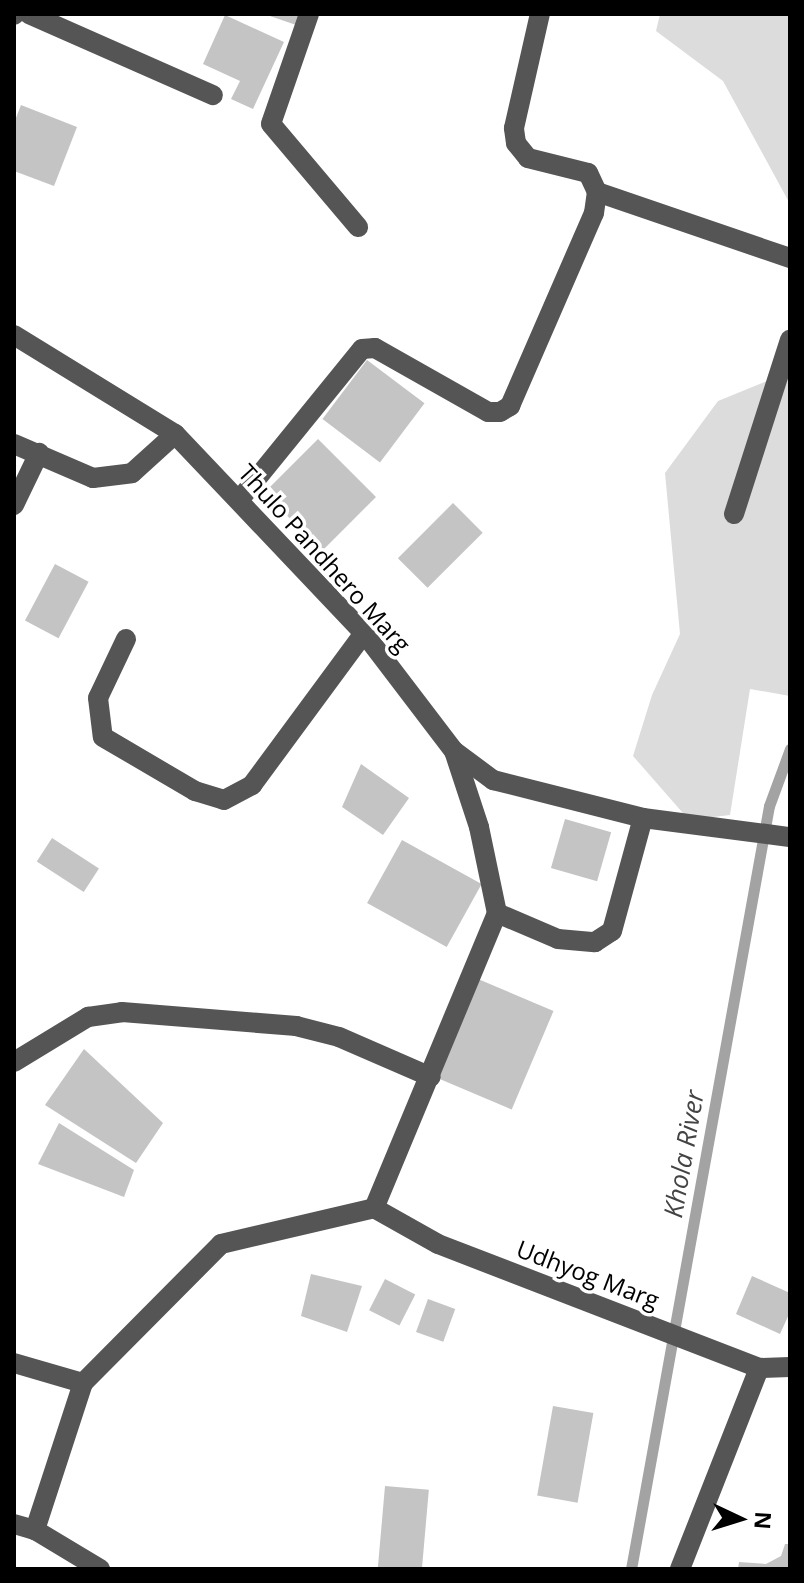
<!DOCTYPE html>
<html>
<head>
<meta charset="utf-8">
<style>
	body { margin:0 }
	#map { position:relative; width:804px; height:1583px; overflow:hidden; background:#fff; font-family:"Open Sans",sans-serif }
	div>[style] { position:absolute }
	.green>* { inset:0; background:#dcdcdc }
	.stream>* { height:11px; margin:-5.5px; padding:0 5.5px; transform-origin:5.5px; border-radius:5.5px; background:#a3a3a3 }
	.building>* { inset:0; background:#c4c4c4; transform-origin:0 0 }
	.minor>* { height:20px; margin:-10px; padding:0 10px; transform-origin:10px; border-radius:10px; background:#555 }
	span { translate:-50% -50%; white-space:nowrap; text-align:center; line-height:1.15; -webkit-text-stroke:7px #fff; paint-order:stroke }
	.street-label { font-size:24px; color:#000 }
	.water-label { font-size:26px; color:#444; font-style:italic }
	.frame { position:absolute; inset:0; border:16px solid #000; pointer-events:none }
	.north { position:absolute; left:700px; top:1479px; width:80px; height:80px; -webkit-text-stroke:6px #fff; paint-order:stroke; rotate:94deg; font-size:22px; font-weight:700; line-height:32px; text-align:center; color:#000 }
	.north::after { content:''; display:block; margin:auto; width:28px; height:36px; background:#000; clip-path:polygon(50% 0,100% 100%,50% 72%,0 100%) }
</style>
</head>
<body>
<div id="map">
	<div class="green">
		<i style="clip-path:polygon(660px 14px,790px 14px,790px 204px,723px 81px,656px 31px)"></i>
		<i style="clip-path:polygon(790px 355px,790px 696px,750px 689px,730px 815px,689px 820px,633px 756px,652px 695px,680px 634px,665px 473px,718px 401px,777px 377px)"></i>
	</div>
	<div class="stream">
		<i style="left:631px;top:1569px;width:775px;rotate:-79.75deg"></i>
		<i style="left:769px;top:806px;width:61px;rotate:-69.8deg"></i>
	</div>
	<div class="building">
		<i style="clip-path:polygon(264px 14px,306px 14px,302px 27px)"></i>
		<i style="clip-path:polygon(225px 15px,284px 42px,253px 109px,231px 99px,240px 81px,203px 64px)"></i>
		<i style="clip-path:polygon(21px 105px,77px 127px,54px 186px,14px 171px,14px 123px)"></i>
		<i style="left:367px;top:360px;width:72px;height:74px;rotate:37deg"></i>
		<i style="left:318px;top:439px;width:82px;height:76px;rotate:45deg"></i>
		<i style="left:453px;top:503px;width:42px;height:78px;rotate:45deg"></i>
		<i style="left:55px;top:564px;width:38px;height:64px;rotate:28deg"></i>
		<i style="clip-path:polygon(361px 764px,409px 798px,383px 835px,342px 807px)"></i>
		<i style="left:565px;top:819px;width:48px;height:51px;rotate:16deg"></i>
		<i style="left:52px;top:838px;width:56px;height:28px;rotate:33deg"></i>
		<i style="left:402px;top:840px;width:91px;height:72px;rotate:29deg"></i>
		<i style="left:478px;top:979px;width:82px;height:107px;rotate:23deg"></i>
		<i style="clip-path:polygon(84px 1049px,163px 1123px,136px 1163px,45px 1105px)"></i>
		<i style="clip-path:polygon(59px 1123px,134px 1170px,124px 1197px,38px 1164px)"></i>
		<i style="clip-path:polygon(311px 1274px,362px 1286px,347px 1332px,301px 1316px)"></i>
		<i style="clip-path:polygon(752px 1276px,790px 1293px,790px 1312px,780px 1334px,736px 1314px)"></i>
		<i style="left:385px;top:1279px;width:34px;height:35px;rotate:27deg"></i>
		<i style="left:428px;top:1299px;width:29px;height:35px;rotate:20deg"></i>
		<i style="left:553px;top:1406px;width:41px;height:91px;rotate:10deg"></i>
		<i style="left:385px;top:1486px;width:44px;height:83px;rotate:5deg"></i>
		<i style="clip-path:polygon(785px 1544px,790px 1544px,790px 1569px,738px 1569px,739px 1562px,766px 1564px,781px 1556px)"></i>
	</div>
	<div class="minor">
		<i style="left:29px;top:14px;width:201px;rotate:23.8deg"></i>
		<i style="left:309px;top:14px;width:116px;rotate:109.1deg"></i>
		<i style="left:271px;top:124px;width:135px;rotate:49.8deg"></i>
		<i style="left:14px;top:15px;width:1px;rotate:-45deg"></i>
		<i style="left:597px;top:192px;width:204px;rotate:18.9deg"></i>
		<i style="left:14px;top:335px;width:189px;rotate:31.6deg"></i>
		<i style="left:175px;top:434px;width:274px;rotate:46.5deg"></i>
		<i style="left:364px;top:633px;width:148px;rotate:52.7deg"></i>
		<i style="left:454px;top:751px;width:80px;rotate:71.8deg"></i>
		<i style="left:479px;top:827px;width:88px;rotate:78.2deg"></i>
		<i style="left:497px;top:913px;width:320px;rotate:112.6deg"></i>
		<i style="left:14px;top:444px;width:86px;rotate:23.3deg"></i>
		<i style="left:93px;top:478px;width:39px;rotate:-7deg"></i>
		<i style="left:132px;top:473px;width:58px;rotate:-42.2deg"></i>
		<i style="left:240px;top:499px;width:193px;rotate:-50.9deg"></i>
		<i style="left:362px;top:349px;width:13px;rotate:-4deg"></i>
		<i style="left:375px;top:348px;width:130px;rotate:29.5deg"></i>
		<i style="left:488px;top:412px;width:12px"></i>
		<i style="left:500px;top:412px;width:12px;rotate:-31deg"></i>
		<i style="left:510px;top:406px;width:210px;rotate:-66.5deg"></i>
		<i style="left:594px;top:213px;width:21px;rotate:-82deg"></i>
		<i style="left:597px;top:192px;width:21px;rotate:-115deg"></i>
		<i style="left:588px;top:173px;width:62px;rotate:-166deg"></i>
		<i style="left:528px;top:158px;width:19px;rotate:-129deg"></i>
		<i style="left:516px;top:143px;width:15px;rotate:-98deg"></i>
		<i style="left:514px;top:128px;width:117px;rotate:-77.2deg"></i>
		<i style="left:14px;top:505px;width:58px;rotate:-64.3deg"></i>
		<i style="left:734px;top:514px;width:183px;rotate:-72.2deg"></i>
		<i style="left:126px;top:639px;width:65px;rotate:115.4deg"></i>
		<i style="left:98px;top:698px;width:39px;rotate:83deg"></i>
		<i style="left:103px;top:737px;width:107px;rotate:30.4deg"></i>
		<i style="left:195px;top:791px;width:30px;rotate:17deg"></i>
		<i style="left:224px;top:800px;width:32px;rotate:-28deg"></i>
		<i style="left:252px;top:785px;width:189px;rotate:-53.6deg"></i>
		<i style="left:454px;top:751px;width:49px;rotate:36.6deg"></i>
		<i style="left:493px;top:780px;width:155px;rotate:14.2deg"></i>
		<i style="left:643px;top:818px;width:148px;rotate:7.4deg"></i>
		<i style="left:497px;top:913px;width:66px;rotate:23.1deg"></i>
		<i style="left:558px;top:939px;width:37px;rotate:5deg"></i>
		<i style="left:595px;top:942px;width:20px;rotate:-33deg"></i>
		<i style="left:612px;top:931px;width:117px;rotate:-74.7deg"></i>
		<i style="left:14px;top:1062px;width:87px;rotate:-31.3deg"></i>
		<i style="left:88px;top:1017px;width:34px;rotate:-8deg"></i>
		<i style="left:122px;top:1012px;width:175px;rotate:4.6deg"></i>
		<i style="left:296px;top:1026px;width:44px;rotate:14.3deg"></i>
		<i style="left:339px;top:1037px;width:100px;rotate:23.5deg"></i>
		<i style="left:374px;top:1208px;width:73px;rotate:29.4deg"></i>
		<i style="left:438px;top:1244px;width:344px;rotate:21.1deg"></i>
		<i style="left:759px;top:1368px;width:31px;rotate:-2deg"></i>
		<i style="left:14px;top:1363px;width:72px;rotate:16.2deg"></i>
		<i style="left:83px;top:1383px;width:155px;rotate:108.1deg"></i>
		<i style="left:83px;top:1383px;width:196px;rotate:-45.2deg"></i>
		<i style="left:221px;top:1244px;width:157px;rotate:-13.2deg"></i>
		<i style="left:14px;top:1524px;width:22px;rotate:16deg"></i>
		<i style="left:35px;top:1530px;width:76px;rotate:31deg"></i>
		<i style="left:680px;top:1569px;width:216px;rotate:-68.5deg"></i>
	</div>
	<div class="street-label">
		<span style="left:325px;top:558px;rotate:48deg">Thulo Pandhero Marg</span>
		<span style="left:588px;top:1274px;rotate:21deg">Udhyog Marg</span>
	</div>
	<div class="water-label">
		<span style="left:684px;top:1154px;rotate:-80deg">Khola River</span>
	</div>
	<div class="frame"></div>
	<div class="north">N</div>
</div>
</body>
</html>
